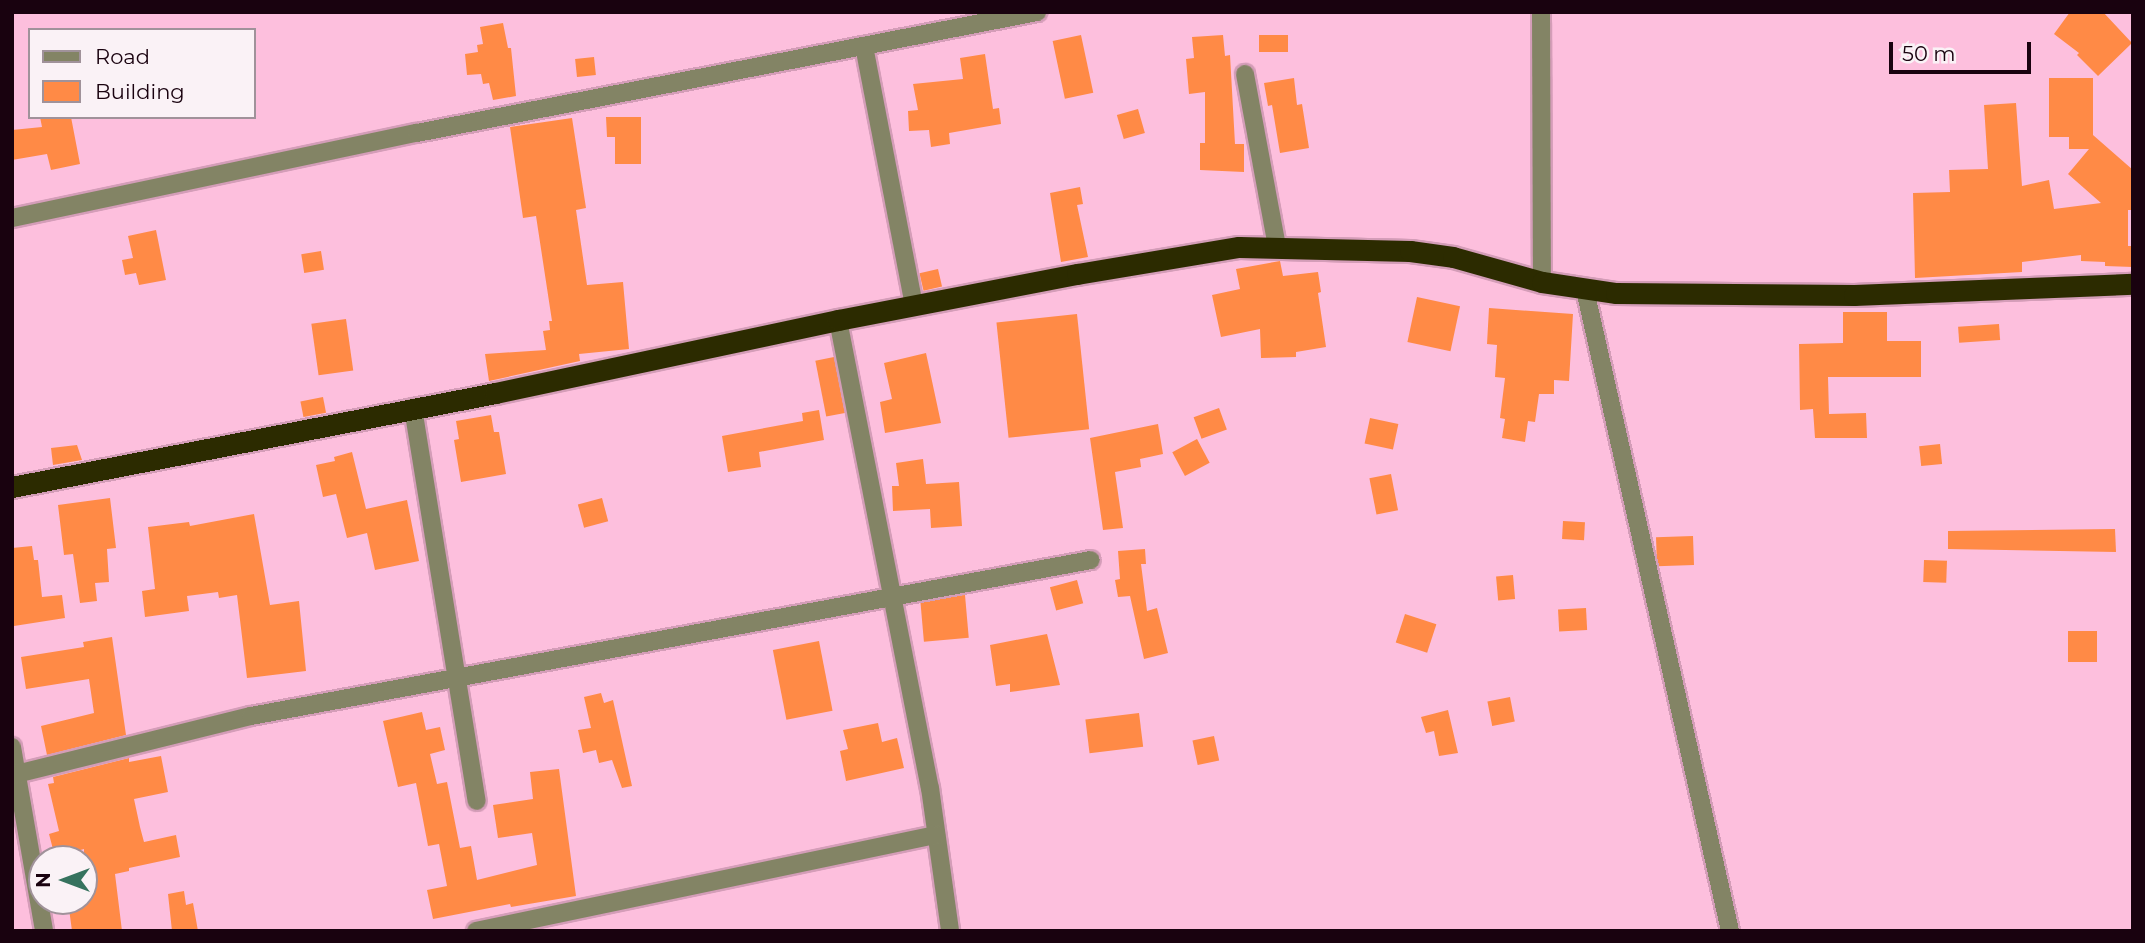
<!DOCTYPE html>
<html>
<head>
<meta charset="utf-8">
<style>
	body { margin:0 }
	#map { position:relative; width:2145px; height:943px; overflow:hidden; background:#fdbfdd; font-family:Montserrat,sans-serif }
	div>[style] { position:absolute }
	.building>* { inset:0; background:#ff8a46; transform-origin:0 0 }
	.roads { filter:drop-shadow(2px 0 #d49db8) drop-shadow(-2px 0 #d49db8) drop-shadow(0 2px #d49db8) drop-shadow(0 -2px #d49db8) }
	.street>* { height:18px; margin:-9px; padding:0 9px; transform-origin:9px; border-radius:9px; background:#838465 }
	.highway>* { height:21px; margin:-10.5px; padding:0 10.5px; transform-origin:10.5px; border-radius:10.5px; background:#2c2b00 }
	span { translate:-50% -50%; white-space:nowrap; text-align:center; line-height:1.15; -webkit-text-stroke:7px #faf2f6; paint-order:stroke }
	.frame { position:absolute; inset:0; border:14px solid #19020f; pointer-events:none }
	.legend { position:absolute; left:28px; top:28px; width:228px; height:91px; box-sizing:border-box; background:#faf2f6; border:2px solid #a0929a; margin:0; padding:9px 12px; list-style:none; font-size:21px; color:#19020f }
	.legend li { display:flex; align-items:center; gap:14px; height:35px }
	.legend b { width:35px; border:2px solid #a0929a }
	.north { position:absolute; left:28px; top:845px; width:70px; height:70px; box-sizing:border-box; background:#faf2f6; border:2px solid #a0929a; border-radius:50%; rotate:270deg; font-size:19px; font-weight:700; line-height:28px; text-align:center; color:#19020f }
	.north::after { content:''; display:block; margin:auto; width:24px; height:32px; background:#36725e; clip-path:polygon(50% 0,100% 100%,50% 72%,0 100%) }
	.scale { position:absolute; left:1889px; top:42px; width:142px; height:32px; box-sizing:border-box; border:4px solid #19020f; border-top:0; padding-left:9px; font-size:21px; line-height:24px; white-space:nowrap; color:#19020f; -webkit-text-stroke:5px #faf2f6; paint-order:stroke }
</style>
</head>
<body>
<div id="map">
	<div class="building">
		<i style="clip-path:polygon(2070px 12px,2103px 12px,2132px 43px,2098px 76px,2077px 55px,2079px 53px,2054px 34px)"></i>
		<i style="clip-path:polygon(503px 23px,508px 48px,511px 48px,516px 96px,493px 100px,489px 83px,483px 84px,481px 74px,467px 75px,465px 54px,478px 52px,477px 45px,483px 44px,480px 27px)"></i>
		<i style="left:1081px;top:35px;width:59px;height:29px;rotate:78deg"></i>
		<i style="clip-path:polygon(1223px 35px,1225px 56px,1230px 55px,1235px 144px,1244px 144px,1244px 172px,1200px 170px,1200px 143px,1205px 143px,1205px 92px,1189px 94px,1186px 59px,1194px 58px,1192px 37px)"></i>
		<i style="left:1288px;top:35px;width:17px;height:29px;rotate:90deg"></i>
		<i style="clip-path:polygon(985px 54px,993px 109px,999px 108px,1001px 124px,949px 133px,950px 144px,931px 147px,929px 130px,909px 131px,908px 111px,918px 110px,913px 84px,963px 79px,960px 58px)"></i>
		<i style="left:594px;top:57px;width:18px;height:19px;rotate:84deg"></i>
		<i style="clip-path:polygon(1294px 78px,1297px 105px,1302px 104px,1309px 148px,1280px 153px,1272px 105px,1268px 106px,1264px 83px)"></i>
		<i style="clip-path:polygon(2049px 78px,2093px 78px,2093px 135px,2133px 170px,2133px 210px,2128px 210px,2128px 246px,2132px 246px,2133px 267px,2105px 266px,2105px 262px,2081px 261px,2081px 255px,2022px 262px,2022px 272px,1915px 278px,1913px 193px,1950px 192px,1949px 170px,1988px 169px,1984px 105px,2016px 103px,2022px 186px,2049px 180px,2054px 209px,2101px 203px,2068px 174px,2089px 149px,2069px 149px,2069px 137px,2049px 137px)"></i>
		<i style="left:1138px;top:109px;width:25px;height:22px;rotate:74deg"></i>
		<i style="clip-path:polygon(40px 117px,71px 117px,80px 164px,51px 170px,47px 154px,12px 160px,12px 130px,42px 127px)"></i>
		<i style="clip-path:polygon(606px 117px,641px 117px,641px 164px,615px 164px,615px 137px,607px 137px)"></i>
		<i style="clip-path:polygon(572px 118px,586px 208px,576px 210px,587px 285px,623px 282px,629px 349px,579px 354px,580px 361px,489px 381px,485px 354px,546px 350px,543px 331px,550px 330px,549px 321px,552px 321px,536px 216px,523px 218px,510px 127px)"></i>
		<i style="clip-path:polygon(1080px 187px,1083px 204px,1077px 205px,1088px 257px,1061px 262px,1050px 193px)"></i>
		<i style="clip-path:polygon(156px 230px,166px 280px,139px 285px,136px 273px,125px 275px,122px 260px,133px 258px,128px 236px)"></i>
		<i style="left:321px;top:251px;width:19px;height:20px;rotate:81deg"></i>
		<i style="clip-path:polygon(1280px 261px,1283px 276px,1318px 272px,1321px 292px,1318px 293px,1326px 347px,1296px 352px,1296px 357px,1261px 358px,1260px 329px,1221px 337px,1212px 295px,1240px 289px,1236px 269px)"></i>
		<i style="left:938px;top:269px;width:18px;height:19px;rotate:77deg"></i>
		<i style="left:1417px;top:297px;width:44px;height:46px;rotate:12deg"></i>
		<i style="clip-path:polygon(1489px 308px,1573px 314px,1569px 381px,1554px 380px,1554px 394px,1539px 394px,1535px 422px,1528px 421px,1525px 442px,1502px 438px,1505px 419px,1500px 418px,1505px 378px,1495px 377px,1497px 345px,1487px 344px)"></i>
		<i style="clip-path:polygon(1843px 312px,1887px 312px,1887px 341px,1921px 341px,1921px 377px,1828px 377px,1829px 414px,1866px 413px,1867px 438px,1815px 438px,1813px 409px,1800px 410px,1799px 344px,1843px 343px)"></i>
		<i style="left:1077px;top:314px;width:116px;height:81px;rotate:84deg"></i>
		<i style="left:346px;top:319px;width:52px;height:35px;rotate:82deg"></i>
		<i style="left:1999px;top:324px;width:16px;height:41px;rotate:86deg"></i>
		<i style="clip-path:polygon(926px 353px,941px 423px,885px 433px,880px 402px,892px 399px,884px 363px)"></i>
		<i style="left:834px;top:357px;width:57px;height:19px;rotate:79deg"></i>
		<i style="left:323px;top:397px;width:16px;height:23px;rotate:79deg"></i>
		<i style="left:1219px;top:408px;width:23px;height:27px;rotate:70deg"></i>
		<i style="clip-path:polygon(819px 410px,824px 440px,759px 452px,761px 467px,728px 472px,722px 436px,803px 421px,802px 413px)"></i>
		<i style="clip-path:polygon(491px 415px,494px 432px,499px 432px,506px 474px,461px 482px,454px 440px,459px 439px,456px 421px)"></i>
		<i style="left:1370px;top:418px;width:29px;height:26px;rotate:12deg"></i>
		<i style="clip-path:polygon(1158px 424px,1163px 454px,1140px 459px,1141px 467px,1115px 472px,1123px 528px,1103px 530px,1090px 438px)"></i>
		<i style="left:1197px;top:439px;width:27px;height:28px;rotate:62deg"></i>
		<i style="left:1940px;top:444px;width:20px;height:21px;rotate:84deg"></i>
		<i style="clip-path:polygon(77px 445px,82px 460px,53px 465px,51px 448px)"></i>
		<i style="clip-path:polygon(352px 452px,366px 509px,407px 500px,419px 561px,375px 570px,367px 533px,347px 538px,336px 494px,323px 497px,316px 465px,335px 461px,334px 457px)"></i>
		<i style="clip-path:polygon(923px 459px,926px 484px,959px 482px,962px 526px,931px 528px,930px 509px,893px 511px,892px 486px,899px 486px,896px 463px)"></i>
		<i style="left:1391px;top:474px;width:37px;height:22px;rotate:79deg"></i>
		<i style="clip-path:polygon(110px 498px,116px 548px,107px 549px,109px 582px,95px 583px,97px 601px,80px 603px,73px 554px,64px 555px,58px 505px)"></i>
		<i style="left:602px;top:498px;width:24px;height:25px;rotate:75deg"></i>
		<i style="clip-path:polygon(254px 514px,270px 605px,299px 601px,306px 671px,247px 678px,237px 595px,219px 598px,218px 592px,187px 596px,189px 611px,145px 617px,142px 591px,155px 589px,148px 527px,189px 522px,190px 526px)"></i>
		<i style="left:1563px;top:521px;width:22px;height:18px;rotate:3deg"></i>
		<i style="clip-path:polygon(2115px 529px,2116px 552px,1948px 549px,1948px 531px)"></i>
		<i style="left:1693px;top:536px;width:29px;height:37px;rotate:88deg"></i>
		<i style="clip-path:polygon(32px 546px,34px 560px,38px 560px,42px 597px,62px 595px,65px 618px,14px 626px,12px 548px)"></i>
		<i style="clip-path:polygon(1145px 549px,1146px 564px,1141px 564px,1147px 611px,1157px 608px,1168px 653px,1144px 659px,1130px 596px,1118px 597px,1115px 580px,1120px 579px,1118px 551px)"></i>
		<i style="left:1924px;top:560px;width:23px;height:22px;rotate:2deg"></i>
		<i style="left:1513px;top:575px;width:24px;height:17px;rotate:85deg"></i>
		<i style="left:1077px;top:580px;width:24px;height:28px;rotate:75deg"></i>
		<i style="left:965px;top:595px;width:43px;height:45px;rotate:85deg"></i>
		<i style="left:1586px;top:608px;width:22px;height:28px;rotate:87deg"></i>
		<i style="left:1405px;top:614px;width:33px;height:30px;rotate:18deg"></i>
		<i style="left:2068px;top:631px;width:29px;height:31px"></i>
		<i style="clip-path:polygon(1047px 634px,1060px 685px,1010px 692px,1010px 684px,996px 686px,990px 645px)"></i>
		<i style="clip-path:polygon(112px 637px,126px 735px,47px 755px,41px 726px,94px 713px,89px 679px,26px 689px,21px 657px,84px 647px,83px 642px)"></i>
		<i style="left:819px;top:641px;width:71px;height:47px;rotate:79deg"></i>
		<i style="clip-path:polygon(601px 693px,604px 703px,613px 700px,632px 786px,622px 788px,612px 760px,599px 763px,596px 750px,583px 753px,578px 730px,591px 728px,584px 697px)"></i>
		<i style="left:1510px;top:697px;width:25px;height:23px;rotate:79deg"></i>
		<i style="clip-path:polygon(1448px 710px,1458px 753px,1439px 756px,1434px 731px,1426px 733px,1421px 717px)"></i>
		<i style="clip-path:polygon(422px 712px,426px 730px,440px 727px,445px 750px,430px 754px,437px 784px,447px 782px,460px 848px,471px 846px,477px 880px,537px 865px,532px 833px,498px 838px,493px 805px,533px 799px,530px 772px,559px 769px,576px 896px,511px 907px,510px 904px,433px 919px,427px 890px,447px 886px,439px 844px,428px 846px,416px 783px,398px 787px,383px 721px)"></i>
		<i style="left:1139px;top:713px;width:34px;height:54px;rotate:83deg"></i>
		<i style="clip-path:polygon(878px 723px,882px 742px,897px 738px,904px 768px,846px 781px,840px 751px,848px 749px,843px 730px)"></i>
		<i style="left:1214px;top:736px;width:25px;height:22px;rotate:78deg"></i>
		<i style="clip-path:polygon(161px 756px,168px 792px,134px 799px,140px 827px,144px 842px,176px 835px,180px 857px,129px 868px,129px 871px,115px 874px,122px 931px,72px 931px,68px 901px,84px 901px,84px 849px,55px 857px,49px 834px,59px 831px,48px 784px,54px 783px,53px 777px,129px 758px,129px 762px)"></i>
		<i style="clip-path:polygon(184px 891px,186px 905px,193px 903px,198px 931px,172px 931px,168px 894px)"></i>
	</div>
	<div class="roads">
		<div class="street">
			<i style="left:1541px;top:12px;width:270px;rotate:89.8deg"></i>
			<i style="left:864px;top:46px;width:265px;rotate:79.1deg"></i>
			<i style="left:1245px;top:74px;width:175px;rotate:79.5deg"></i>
			<i style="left:12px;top:218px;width:414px;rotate:-11.9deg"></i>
			<i style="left:417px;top:133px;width:632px;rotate:-11.04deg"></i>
			<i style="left:1585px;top:290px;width:657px;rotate:77.25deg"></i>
			<i style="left:838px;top:320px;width:477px;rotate:78.9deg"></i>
			<i style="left:930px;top:788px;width:144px;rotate:82deg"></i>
			<i style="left:413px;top:408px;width:398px;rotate:80.8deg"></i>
			<i style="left:12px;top:747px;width:187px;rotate:80.1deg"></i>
			<i style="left:16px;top:774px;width:242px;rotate:-13.9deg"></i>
			<i style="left:251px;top:716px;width:854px;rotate:-10.52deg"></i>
			<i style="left:476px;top:931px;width:470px;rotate:-11.8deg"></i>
		</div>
		<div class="highway">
			<i style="left:12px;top:487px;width:492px;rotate:-11deg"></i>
			<i style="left:495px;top:393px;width:351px;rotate:-12deg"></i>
			<i style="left:838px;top:320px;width:243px;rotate:-10.9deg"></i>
			<i style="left:1077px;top:274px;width:164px;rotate:-9.5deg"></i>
			<i style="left:1239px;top:247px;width:171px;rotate:1.3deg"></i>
			<i style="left:1410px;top:251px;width:43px;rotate:7.9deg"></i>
			<i style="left:1453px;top:257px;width:92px;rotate:15.7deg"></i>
			<i style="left:1542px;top:282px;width:75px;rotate:8.5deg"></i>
			<i style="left:1616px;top:293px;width:238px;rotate:0.5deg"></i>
			<i style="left:1854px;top:295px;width:279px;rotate:-2.3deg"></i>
		</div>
	</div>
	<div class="frame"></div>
	<ul class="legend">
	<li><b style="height:9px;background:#838465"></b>Road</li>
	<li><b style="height:19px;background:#ff8a46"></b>Building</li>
	</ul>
	<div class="north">N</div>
	<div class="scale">50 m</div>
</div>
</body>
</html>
